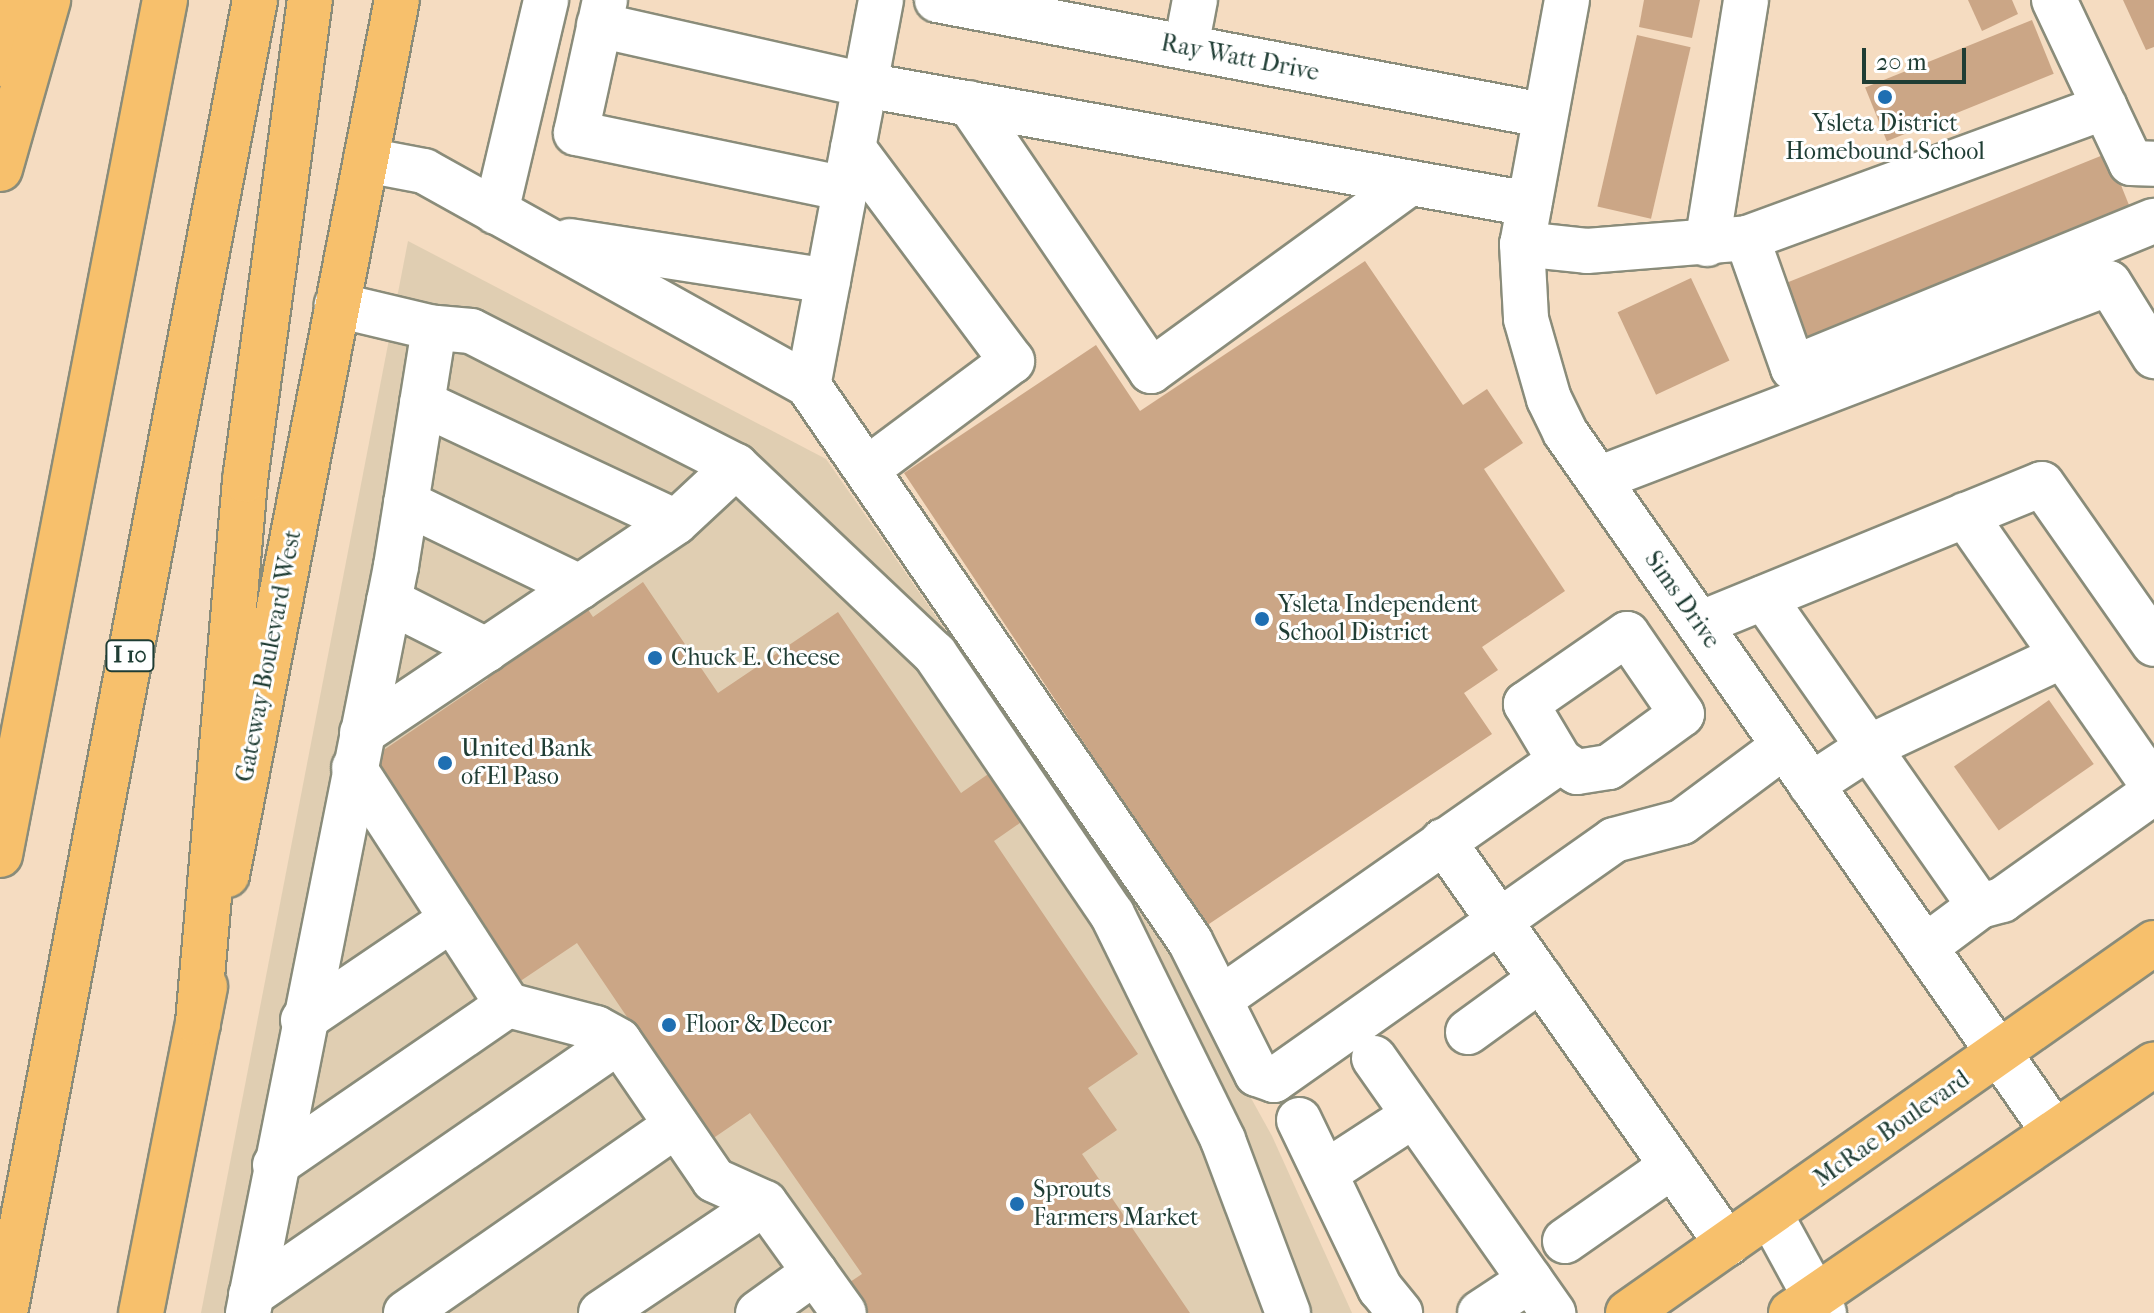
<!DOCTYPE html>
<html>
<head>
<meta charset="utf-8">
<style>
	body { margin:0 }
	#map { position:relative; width:2154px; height:1313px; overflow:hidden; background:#f5dcc1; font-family:"IM FELL French Canon",serif }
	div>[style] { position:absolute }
	.built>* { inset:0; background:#e0ceb2 }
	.building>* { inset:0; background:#cba686; transform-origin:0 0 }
	.roads { filter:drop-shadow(2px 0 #8a8c7a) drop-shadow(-2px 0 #8a8c7a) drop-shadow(0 2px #8a8c7a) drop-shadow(0 -2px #8a8c7a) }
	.minor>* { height:44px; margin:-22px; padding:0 22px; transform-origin:22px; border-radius:22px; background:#fff }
	.major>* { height:44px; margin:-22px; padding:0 22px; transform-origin:22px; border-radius:22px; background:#f7c06c }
	.highway>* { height:44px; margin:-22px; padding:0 22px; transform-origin:22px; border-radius:22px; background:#f7c06c }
	.dots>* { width:22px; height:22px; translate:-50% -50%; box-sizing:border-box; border:4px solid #fff; border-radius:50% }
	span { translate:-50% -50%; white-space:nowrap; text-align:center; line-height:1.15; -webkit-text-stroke:6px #fff; paint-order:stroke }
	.shield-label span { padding:2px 6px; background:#fff; border:2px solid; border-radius:6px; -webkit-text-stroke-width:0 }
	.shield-label { font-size:22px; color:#1f3d34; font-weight:700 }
	.street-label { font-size:24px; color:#1f3d34 }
	.poi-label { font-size:24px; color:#1f3d34 }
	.left { translate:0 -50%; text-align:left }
	.scale { position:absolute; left:1862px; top:48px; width:104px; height:36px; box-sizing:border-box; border:4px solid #1f3d34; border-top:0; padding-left:10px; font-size:24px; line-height:28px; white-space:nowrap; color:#1f3d34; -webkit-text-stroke:6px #fff; paint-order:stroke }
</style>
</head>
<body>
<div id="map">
	<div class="built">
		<i style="clip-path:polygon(408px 241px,826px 459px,1169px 950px,1272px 1136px,1352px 1313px,201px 1313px)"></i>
	</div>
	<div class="building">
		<i style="clip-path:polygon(1644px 0,1700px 0,1692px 38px,1639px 27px)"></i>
		<i style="clip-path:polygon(1968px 0,2012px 0,2018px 14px,1982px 31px)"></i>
		<i style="clip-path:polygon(2123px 0,2154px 0,2154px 47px,2146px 50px)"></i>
		<i style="left:2032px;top:20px;width:58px;height:180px;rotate:68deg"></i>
		<i style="left:1637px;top:35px;width:55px;height:176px;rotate:13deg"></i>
		<i style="left:2108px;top:153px;width:59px;height:363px;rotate:68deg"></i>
		<i style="clip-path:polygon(1365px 261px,1463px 405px,1487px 389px,1523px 443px,1484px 469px,1565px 591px,1482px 647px,1498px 670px,1464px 693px,1492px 734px,1206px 926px,904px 473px,1096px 345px,1140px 411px)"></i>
		<i style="left:1691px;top:278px;width:91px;height:81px;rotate:65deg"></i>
		<i style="clip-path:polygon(643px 582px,718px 693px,838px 612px,961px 793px,994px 770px,1027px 818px,994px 841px,1138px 1054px,1088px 1088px,1117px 1130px,1082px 1154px,1190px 1313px,858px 1313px,841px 1288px,862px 1274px,750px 1113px,699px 1148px,675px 1088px,577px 943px,519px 982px,369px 760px,488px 679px,481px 667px,581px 599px,593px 617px)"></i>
		<i style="left:2049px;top:700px;width:78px;height:116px;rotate:55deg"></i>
	</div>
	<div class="roads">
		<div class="minor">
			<i style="left:605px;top:0;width:136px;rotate:102.3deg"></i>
			<i style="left:576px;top:133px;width:276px;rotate:11.7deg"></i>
			<i style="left:881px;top:0;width:392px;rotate:100.7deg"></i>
			<i style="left:808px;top:385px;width:675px;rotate:55.51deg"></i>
			<i style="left:1190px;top:941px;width:149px;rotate:63.3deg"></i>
			<i style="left:1257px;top:1074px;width:18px;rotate:19deg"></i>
			<i style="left:1274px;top:1080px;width:416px;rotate:-35.2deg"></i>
			<i style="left:1614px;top:840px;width:70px;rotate:-14.8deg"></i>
			<i style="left:1682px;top:822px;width:127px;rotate:-36.7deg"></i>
			<i style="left:937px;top:0;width:617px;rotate:10.75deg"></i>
			<i style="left:1567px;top:0;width:248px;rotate:100.4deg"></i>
			<i style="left:1522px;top:244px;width:75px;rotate:86.9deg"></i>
			<i style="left:1526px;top:319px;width:83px;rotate:74deg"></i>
			<i style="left:1549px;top:399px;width:37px;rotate:64deg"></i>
			<i style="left:1565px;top:432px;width:854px;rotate:55.06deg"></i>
			<i style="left:2054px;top:0;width:180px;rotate:64.7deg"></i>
			<i style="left:2131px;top:163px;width:23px;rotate:2deg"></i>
			<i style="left:599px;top:25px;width:273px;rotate:12.7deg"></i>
			<i style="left:865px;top:85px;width:675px;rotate:10.16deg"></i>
			<i style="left:1186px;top:47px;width:48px;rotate:-79.2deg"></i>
			<i style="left:969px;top:103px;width:324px;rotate:55.8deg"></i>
			<i style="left:1151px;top:371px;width:320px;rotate:-36deg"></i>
			<i style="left:853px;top:148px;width:266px;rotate:53.3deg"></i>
			<i style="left:1012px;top:361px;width:181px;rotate:143.3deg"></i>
			<i style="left:366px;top:160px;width:59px;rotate:10.7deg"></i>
			<i style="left:424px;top:171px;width:440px;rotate:29.1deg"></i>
			<i style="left:496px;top:212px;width:218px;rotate:-76.7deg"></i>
			<i style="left:1747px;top:238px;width:138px;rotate:70.5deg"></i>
			<i style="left:1793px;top:368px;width:390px;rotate:-22.2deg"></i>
			<i style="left:570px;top:241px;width:261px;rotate:8.8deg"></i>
			<i style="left:1522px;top:244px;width:65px;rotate:6.1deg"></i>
			<i style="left:1587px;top:251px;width:161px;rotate:-4.6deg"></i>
			<i style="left:1747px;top:238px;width:381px;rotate:-20.1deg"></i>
			<i style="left:1707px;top:244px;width:247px;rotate:-80.9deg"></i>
			<i style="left:422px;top:403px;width:280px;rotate:25.1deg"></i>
			<i style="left:736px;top:466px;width:274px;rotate:43.4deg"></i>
			<i style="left:935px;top:654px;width:315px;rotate:55.8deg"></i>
			<i style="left:1112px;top:914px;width:252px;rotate:63.8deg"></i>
			<i style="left:1223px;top:1140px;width:185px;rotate:69.4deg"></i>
			<i style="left:1598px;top:479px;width:547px;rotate:-20.98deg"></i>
			<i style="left:2109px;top:283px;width:86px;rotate:58.3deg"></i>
			<i style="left:406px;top:503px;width:193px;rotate:25.8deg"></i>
			<i style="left:1965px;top:515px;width:331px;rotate:55.2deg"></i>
			<i style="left:1764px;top:598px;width:376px;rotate:55deg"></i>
			<i style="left:389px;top:601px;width:109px;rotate:26.8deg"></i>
			<i style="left:1699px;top:624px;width:370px;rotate:-22.2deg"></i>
			<i style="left:2042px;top:484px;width:195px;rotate:55deg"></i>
			<i style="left:362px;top:733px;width:378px;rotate:-33.9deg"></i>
			<i style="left:676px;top:522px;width:82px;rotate:-43deg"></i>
			<i style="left:736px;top:466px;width:297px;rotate:-153deg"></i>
			<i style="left:471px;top:331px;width:37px;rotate:-175deg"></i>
			<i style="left:354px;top:768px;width:283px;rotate:57deg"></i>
			<i style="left:508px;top:1005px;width:91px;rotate:14.6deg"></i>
			<i style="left:596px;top:1028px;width:26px;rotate:29deg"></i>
			<i style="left:619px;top:1041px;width:168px;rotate:55.6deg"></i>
			<i style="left:714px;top:1180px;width:56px;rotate:24.3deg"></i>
			<i style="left:765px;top:1203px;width:135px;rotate:54.3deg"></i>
			<i style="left:1811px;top:785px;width:69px;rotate:-33.2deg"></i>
			<i style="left:1869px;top:747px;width:213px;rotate:-25.2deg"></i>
			<i style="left:1443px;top:841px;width:493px;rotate:54.8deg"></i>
			<i style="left:1925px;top:947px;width:69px;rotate:-36.7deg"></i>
			<i style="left:1980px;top:906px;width:23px;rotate:-15deg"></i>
			<i style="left:2002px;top:900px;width:186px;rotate:-35.4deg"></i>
			<i style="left:1220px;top:999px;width:415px;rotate:-35deg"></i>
			<i style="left:1560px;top:761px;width:20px;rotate:33deg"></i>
			<i style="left:1577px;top:772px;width:32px;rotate:-9deg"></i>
			<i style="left:1609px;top:767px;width:90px;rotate:-36deg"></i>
			<i style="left:1682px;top:714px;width:97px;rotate:-124.5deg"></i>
			<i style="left:1627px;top:634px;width:123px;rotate:145.3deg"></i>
			<i style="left:1526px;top:704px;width:66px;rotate:59.2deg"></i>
			<i style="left:303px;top:1020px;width:180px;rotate:-34.1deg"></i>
			<i style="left:1468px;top:1032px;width:90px;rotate:-36deg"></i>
			<i style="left:1374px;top:1058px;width:312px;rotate:54.9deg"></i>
			<i style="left:1299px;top:1120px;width:187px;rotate:64.3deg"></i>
			<i style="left:1380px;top:1288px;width:32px;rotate:51deg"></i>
			<i style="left:275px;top:1165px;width:283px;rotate:-34.5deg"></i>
			<i style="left:1325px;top:1173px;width:106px;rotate:-33.1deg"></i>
			<i style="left:1770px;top:1214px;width:113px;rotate:61.4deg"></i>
			<i style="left:1565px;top:1241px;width:131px;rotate:-35deg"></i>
			<i style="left:251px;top:1295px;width:447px;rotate:-34.6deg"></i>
			<i style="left:248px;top:1313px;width:762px;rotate:-78.79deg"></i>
			<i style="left:396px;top:566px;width:241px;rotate:-80.9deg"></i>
			<i style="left:434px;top:328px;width:100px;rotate:-166.7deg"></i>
			<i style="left:406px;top:1313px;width:329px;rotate:-34.8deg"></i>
			<i style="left:601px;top:1313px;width:197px;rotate:-33.9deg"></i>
			<i style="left:758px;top:1313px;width:70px;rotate:-35.7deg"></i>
			<i style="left:1480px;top:1313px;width:60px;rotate:-33.4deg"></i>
		</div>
		<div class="major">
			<i style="left:0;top:64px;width:65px;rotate:-78.5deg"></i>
			<i style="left:227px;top:875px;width:891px;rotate:-79.01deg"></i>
			<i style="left:141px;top:1313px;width:333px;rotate:-78.9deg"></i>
			<i style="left:1628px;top:1313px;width:643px;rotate:-35.12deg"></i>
			<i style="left:1791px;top:1313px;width:440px;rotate:-34.4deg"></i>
		</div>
		<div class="highway">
			<i style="left:0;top:169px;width:176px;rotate:-74.1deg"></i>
			<i style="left:0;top:855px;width:871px;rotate:-79.08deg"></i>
			<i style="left:198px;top:1023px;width:545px;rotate:-85.05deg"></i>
			<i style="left:245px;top:480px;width:484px;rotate:-82.3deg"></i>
			<i style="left:5px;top:1313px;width:1337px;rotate:-79.22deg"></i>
		</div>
	</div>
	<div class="dots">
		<i style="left:1885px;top:97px;background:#1f6fb2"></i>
		<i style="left:1262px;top:619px;background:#1f6fb2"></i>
		<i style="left:655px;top:658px;background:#1f6fb2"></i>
		<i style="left:445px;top:763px;background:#1f6fb2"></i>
		<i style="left:669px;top:1025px;background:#1f6fb2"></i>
		<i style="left:1017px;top:1204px;background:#1f6fb2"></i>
	</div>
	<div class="shield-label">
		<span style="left:130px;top:656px">I 10</span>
	</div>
	<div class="street-label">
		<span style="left:1240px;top:58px;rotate:11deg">Ray Watt Drive</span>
		<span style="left:1682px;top:600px;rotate:55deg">Sims Drive</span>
		<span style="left:269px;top:656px;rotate:-79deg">Gateway Boulevard West</span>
		<span style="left:1892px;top:1129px;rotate:-35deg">McRae Boulevard</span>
	</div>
	<div class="poi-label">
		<span style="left:1885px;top:138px">Ysleta District<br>Homebound School</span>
		<span class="left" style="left:1278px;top:619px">Ysleta Independent<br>School District</span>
		<span class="left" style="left:671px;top:658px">Chuck E. Cheese</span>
		<span class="left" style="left:461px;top:763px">United Bank<br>of El Paso</span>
		<span class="left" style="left:685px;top:1025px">Floor &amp; Decor</span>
		<span class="left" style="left:1033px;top:1204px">Sprouts<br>Farmers Market</span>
	</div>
	<div class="scale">20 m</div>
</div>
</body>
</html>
